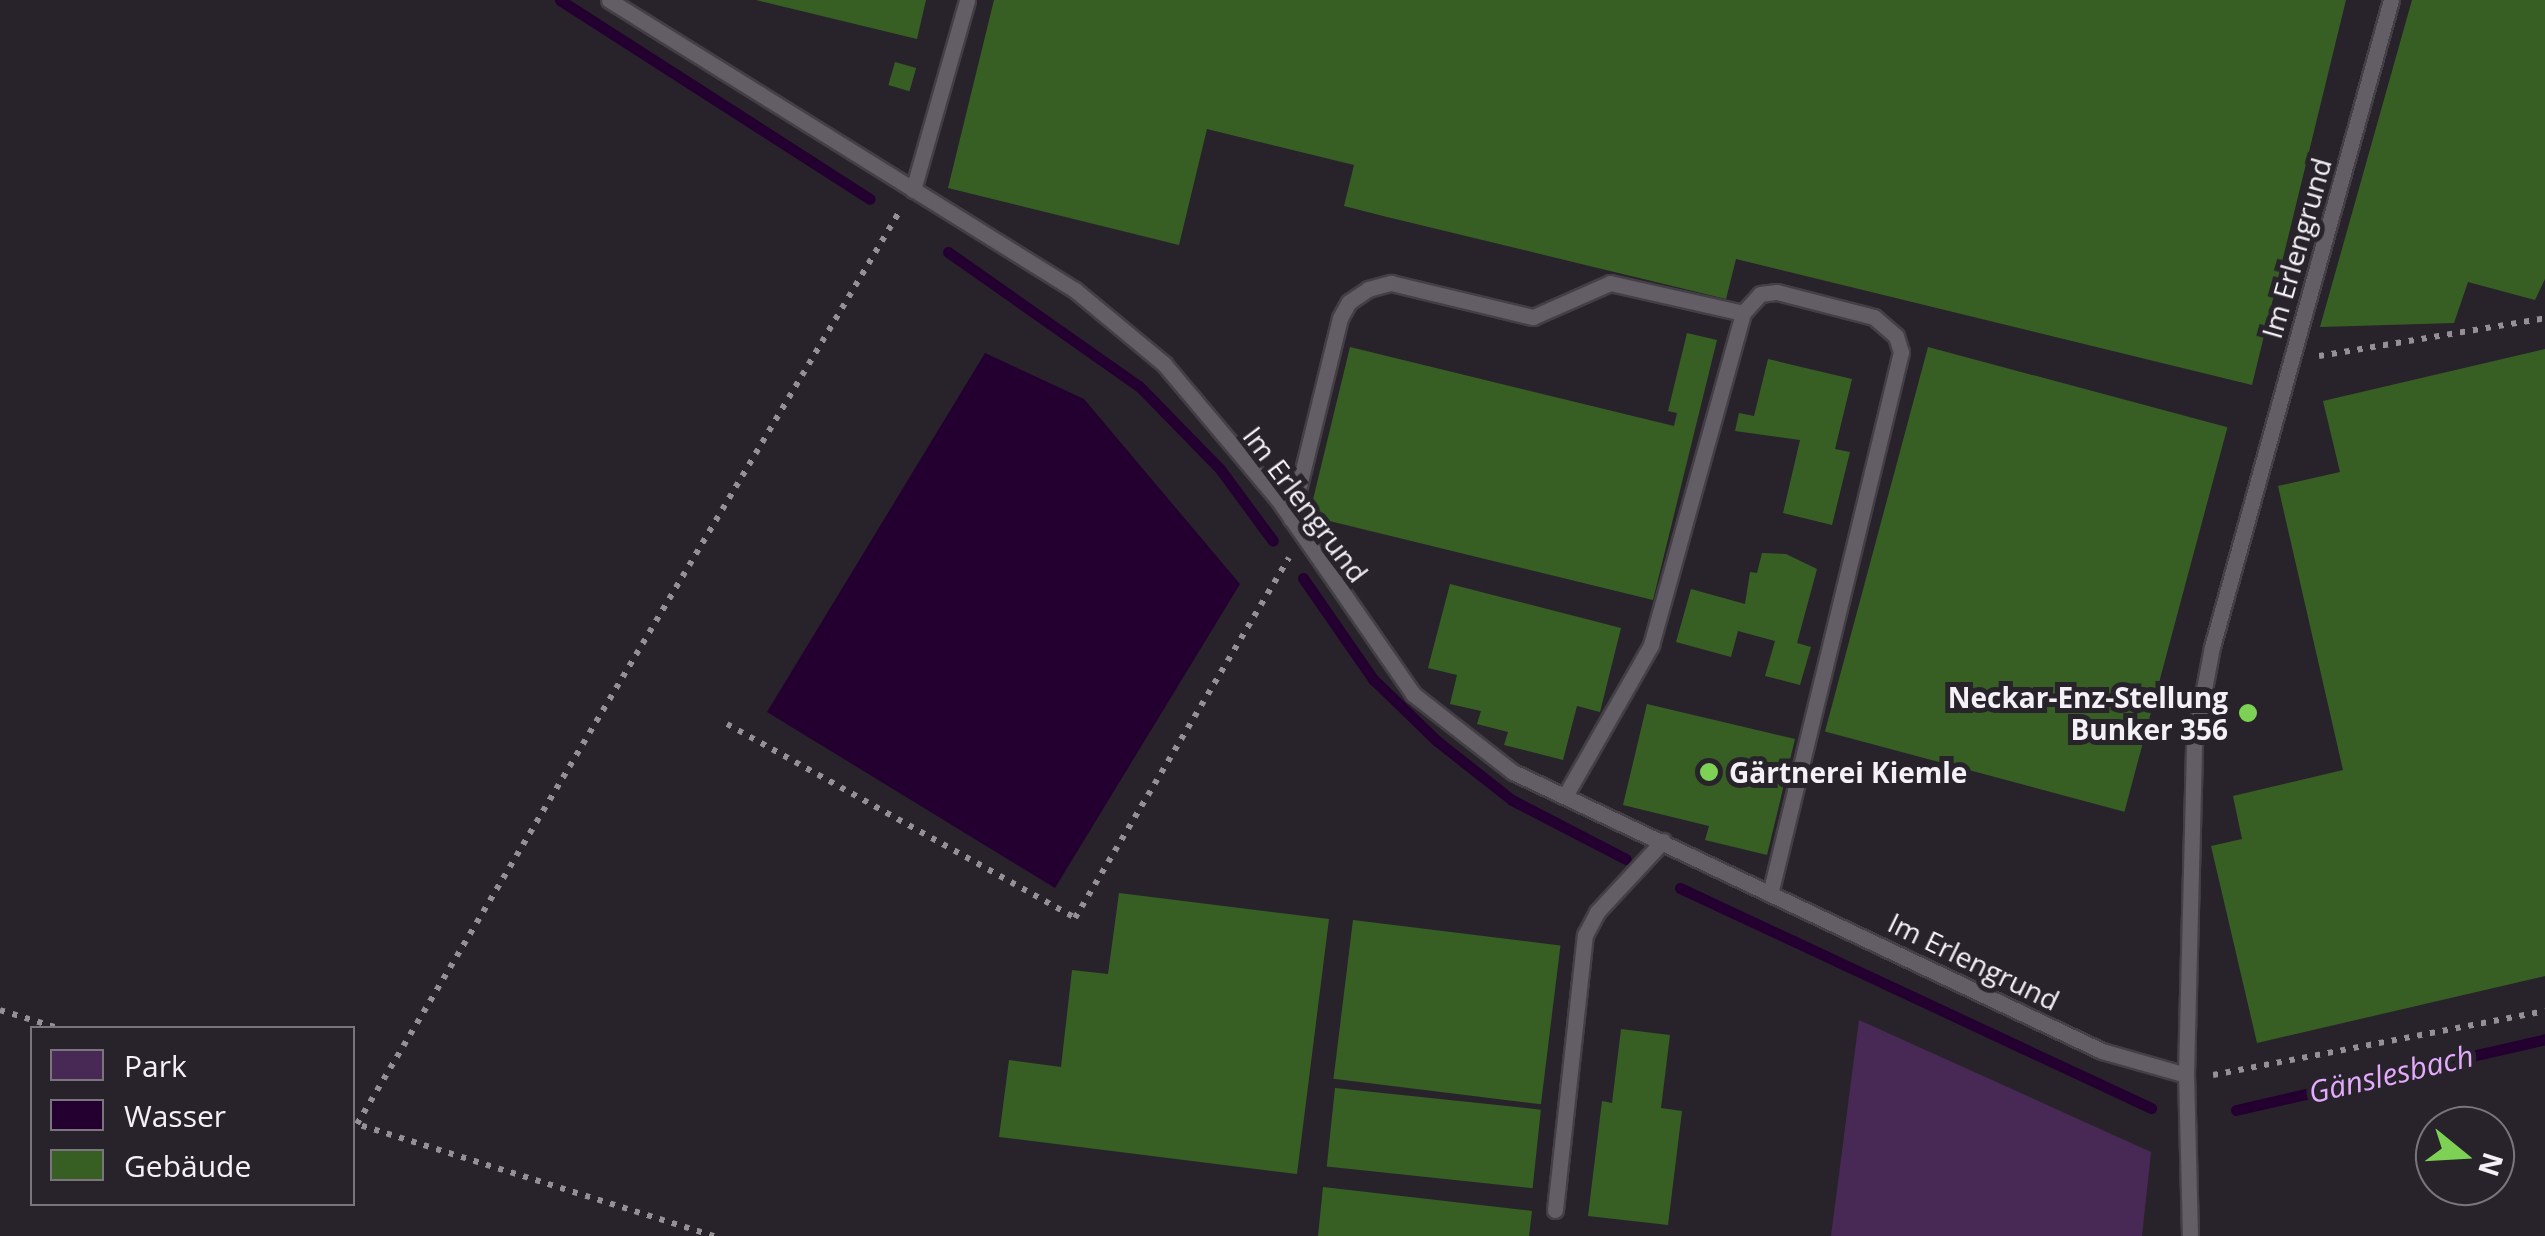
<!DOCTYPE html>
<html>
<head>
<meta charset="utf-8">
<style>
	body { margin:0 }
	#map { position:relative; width:2545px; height:1236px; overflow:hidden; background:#28232b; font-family:"Open Sans",sans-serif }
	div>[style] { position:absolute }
	.green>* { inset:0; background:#482955 }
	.water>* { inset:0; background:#230030 }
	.stream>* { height:11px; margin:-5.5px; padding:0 5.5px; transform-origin:5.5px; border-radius:5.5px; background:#230030 }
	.building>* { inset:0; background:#375f24; transform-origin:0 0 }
	.path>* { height:6px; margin-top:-3px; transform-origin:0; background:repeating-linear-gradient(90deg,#949096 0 5px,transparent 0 13px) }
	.roads { filter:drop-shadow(2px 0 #433f45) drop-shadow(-2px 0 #433f45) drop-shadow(0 2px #433f45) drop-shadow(0 -2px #433f45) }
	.service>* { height:15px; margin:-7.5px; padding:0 7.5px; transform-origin:7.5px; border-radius:7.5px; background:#635d66 }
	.dots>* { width:28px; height:28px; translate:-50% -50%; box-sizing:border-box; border:5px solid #28232b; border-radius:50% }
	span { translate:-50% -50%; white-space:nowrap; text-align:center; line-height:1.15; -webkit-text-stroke:10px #28232b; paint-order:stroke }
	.street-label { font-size:28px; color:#f4f1f6 }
	.poi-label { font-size:28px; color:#f4f1f6; font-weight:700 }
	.right { translate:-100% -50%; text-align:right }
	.left { translate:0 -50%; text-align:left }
	.water-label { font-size:30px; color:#e3aafd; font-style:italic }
	.legend { position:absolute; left:30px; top:1026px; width:325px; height:180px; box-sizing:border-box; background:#28232b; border:2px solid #7a757c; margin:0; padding:12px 18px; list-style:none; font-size:30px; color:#f4f1f6 }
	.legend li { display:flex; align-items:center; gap:20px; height:50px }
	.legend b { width:50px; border:2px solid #7a757c }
	.north { position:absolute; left:2415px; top:1106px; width:100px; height:100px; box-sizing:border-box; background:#28232b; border:2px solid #7a757c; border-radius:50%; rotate:108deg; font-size:28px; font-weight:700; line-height:40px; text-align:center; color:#f4f1f6 }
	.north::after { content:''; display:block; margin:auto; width:35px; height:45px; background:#7dd154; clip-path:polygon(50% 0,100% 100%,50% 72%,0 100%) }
</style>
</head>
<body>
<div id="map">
	<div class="green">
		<i style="clip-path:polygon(1859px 1020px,2151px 1152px,2142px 1236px,1831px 1236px)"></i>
	</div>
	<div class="water">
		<i style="clip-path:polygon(985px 353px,1084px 399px,1240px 584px,1055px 888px,767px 712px)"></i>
	</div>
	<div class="stream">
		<i style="left:560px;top:0;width:368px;rotate:32.7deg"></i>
		<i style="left:948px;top:252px;width:233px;rotate:35.1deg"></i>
		<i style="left:1139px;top:386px;width:116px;rotate:45.7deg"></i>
		<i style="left:1220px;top:469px;width:89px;rotate:53.6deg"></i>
		<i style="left:1303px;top:578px;width:123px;rotate:55.3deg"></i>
		<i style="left:1373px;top:679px;width:89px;rotate:44.1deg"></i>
		<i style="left:1437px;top:741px;width:95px;rotate:38.2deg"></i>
		<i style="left:1512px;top:800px;width:128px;rotate:27.4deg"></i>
		<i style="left:1680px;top:888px;width:520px;rotate:25.04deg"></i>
		<i style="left:2236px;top:1110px;width:317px;rotate:-12.9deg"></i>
	</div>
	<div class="building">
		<i style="clip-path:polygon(756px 0,926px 0,917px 39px)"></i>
		<i style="clip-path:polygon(994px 0,2346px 0,2252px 385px,1736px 259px,1726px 299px,1383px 216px,1344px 206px,1354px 165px,1207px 129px,1179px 245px,948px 188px)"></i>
		<i style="clip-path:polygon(2412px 0,2545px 0,2545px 279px,2535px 300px,2468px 282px,2454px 323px,2320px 327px)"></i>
		<i style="left:895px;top:62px;width:22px;height:24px;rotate:16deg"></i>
		<i style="clip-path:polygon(1687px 333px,1717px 340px,1653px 600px,1309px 516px,1350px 347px,1674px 426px,1677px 413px,1668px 411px)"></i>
		<i style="left:1928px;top:347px;width:310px;height:398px;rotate:15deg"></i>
		<i style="clip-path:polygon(2545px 349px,2545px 976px,2257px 1043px,2211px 846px,2242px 839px,2233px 796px,2343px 770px,2278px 486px,2340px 472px,2323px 401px)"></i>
		<i style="clip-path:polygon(1768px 359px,1852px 379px,1835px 449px,1850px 452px,1832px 525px,1783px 513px,1800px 440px,1735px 431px,1739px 413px,1754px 416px)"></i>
		<i style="clip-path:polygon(1762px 553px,1786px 554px,1817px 569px,1797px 643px,1811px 647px,1800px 685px,1765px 676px,1775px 641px,1738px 631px,1731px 657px,1676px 642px,1691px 589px,1745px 604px,1750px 572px,1757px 573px)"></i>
		<i style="clip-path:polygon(1450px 584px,1621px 628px,1600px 712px,1577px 706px,1563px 760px,1504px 745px,1508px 732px,1477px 724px,1481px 711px,1450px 704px,1457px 675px,1428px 668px)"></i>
		<i style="clip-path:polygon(1647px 704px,1795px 739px,1767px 855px,1705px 840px,1709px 826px,1623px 805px)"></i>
		<i style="clip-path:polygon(1119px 893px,1329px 919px,1297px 1174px,999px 1137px,1009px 1060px,1061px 1067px,1072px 970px,1108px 974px)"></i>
		<i style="left:1353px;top:920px;width:209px;height:160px;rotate:7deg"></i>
		<i style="clip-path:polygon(1621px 1029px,1670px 1035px,1661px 1108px,1682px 1111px,1668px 1225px,1588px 1216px,1602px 1101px,1612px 1103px)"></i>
		<i style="left:1335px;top:1088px;width:207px;height:79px;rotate:6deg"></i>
		<i style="clip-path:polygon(1323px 1187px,1532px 1211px,1529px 1236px,1318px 1236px)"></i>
	</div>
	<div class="path">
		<i style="left:2319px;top:356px;width:229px;rotate:-9.5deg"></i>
		<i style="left:727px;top:724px;width:398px;rotate:29.1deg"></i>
		<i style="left:1075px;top:918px;width:419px;rotate:-59.3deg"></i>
		<i style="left:0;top:1010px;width:61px;rotate:17.2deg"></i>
		<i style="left:2213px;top:1075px;width:338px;rotate:-10.9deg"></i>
		<i style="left:714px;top:1236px;width:374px;rotate:-162.6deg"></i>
		<i style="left:357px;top:1124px;width:1065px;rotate:-59.27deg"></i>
	</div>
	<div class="roads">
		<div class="service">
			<i style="left:609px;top:0;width:549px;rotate:31.89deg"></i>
			<i style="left:1075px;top:290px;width:116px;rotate:39.7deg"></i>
			<i style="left:1164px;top:364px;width:175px;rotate:49.9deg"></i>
			<i style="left:1277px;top:498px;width:239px;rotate:55.2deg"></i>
			<i style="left:1413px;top:694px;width:127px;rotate:38deg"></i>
			<i style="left:1513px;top:772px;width:652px;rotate:25.35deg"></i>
			<i style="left:2102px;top:1051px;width:87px;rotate:15.9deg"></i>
			<i style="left:913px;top:190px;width:198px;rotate:-74.1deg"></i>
			<i style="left:1291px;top:519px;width:207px;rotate:-76.3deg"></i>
			<i style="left:1340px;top:318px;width:18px;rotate:-61deg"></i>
			<i style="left:1349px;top:302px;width:23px;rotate:-34deg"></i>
			<i style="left:1368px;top:289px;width:24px;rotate:-15deg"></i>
			<i style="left:1391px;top:283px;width:146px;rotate:13.5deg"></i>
			<i style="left:1533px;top:317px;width:84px;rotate:-23.8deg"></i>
			<i style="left:1610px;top:283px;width:136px;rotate:12.7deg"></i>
			<i style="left:1565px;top:796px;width:174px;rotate:-60.3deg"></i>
			<i style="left:1651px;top:645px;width:345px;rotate:-74.5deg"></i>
			<i style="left:1743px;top:313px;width:25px;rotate:-48deg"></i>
			<i style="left:1760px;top:294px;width:17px;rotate:-7deg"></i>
			<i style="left:1777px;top:292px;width:100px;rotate:14.5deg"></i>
			<i style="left:1874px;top:317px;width:29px;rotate:41deg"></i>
			<i style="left:1896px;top:336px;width:17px;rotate:73deg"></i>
			<i style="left:1901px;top:352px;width:553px;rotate:103.58deg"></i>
			<i style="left:1555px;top:1210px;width:277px;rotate:-83.8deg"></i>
			<i style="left:1585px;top:935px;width:26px;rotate:-62deg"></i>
			<i style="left:1597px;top:912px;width:97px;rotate:-47.1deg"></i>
			<i style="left:2190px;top:1236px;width:161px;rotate:-91.4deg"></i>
			<i style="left:2186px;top:1075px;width:332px;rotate:-88.6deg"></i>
			<i style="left:2194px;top:743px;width:98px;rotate:-79.4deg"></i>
			<i style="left:2212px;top:647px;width:671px;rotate:-74.54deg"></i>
		</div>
	</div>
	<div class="dots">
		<i style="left:2248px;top:713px;background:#7dd154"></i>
		<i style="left:1709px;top:772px;background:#7dd154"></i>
	</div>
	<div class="street-label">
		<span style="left:2296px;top:248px;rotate:-74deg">Im Erlengrund</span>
		<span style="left:1306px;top:504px;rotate:53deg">Im Erlengrund</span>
		<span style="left:1974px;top:961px;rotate:26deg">Im Erlengrund</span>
	</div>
	<div class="poi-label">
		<span class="right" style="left:2228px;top:713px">Neckar-Enz-Stellung<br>Bunker 356</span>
		<span class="left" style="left:1729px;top:772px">Gärtnerei Kiemle</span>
	</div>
	<div class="water-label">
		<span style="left:2391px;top:1074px;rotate:-13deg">Gänslesbach</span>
	</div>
	<ul class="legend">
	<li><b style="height:28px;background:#482955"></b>Park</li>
	<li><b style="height:28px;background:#230030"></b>Wasser</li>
	<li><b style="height:28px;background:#375f24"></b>Gebäude</li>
	</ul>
	<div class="north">N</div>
</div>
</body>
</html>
